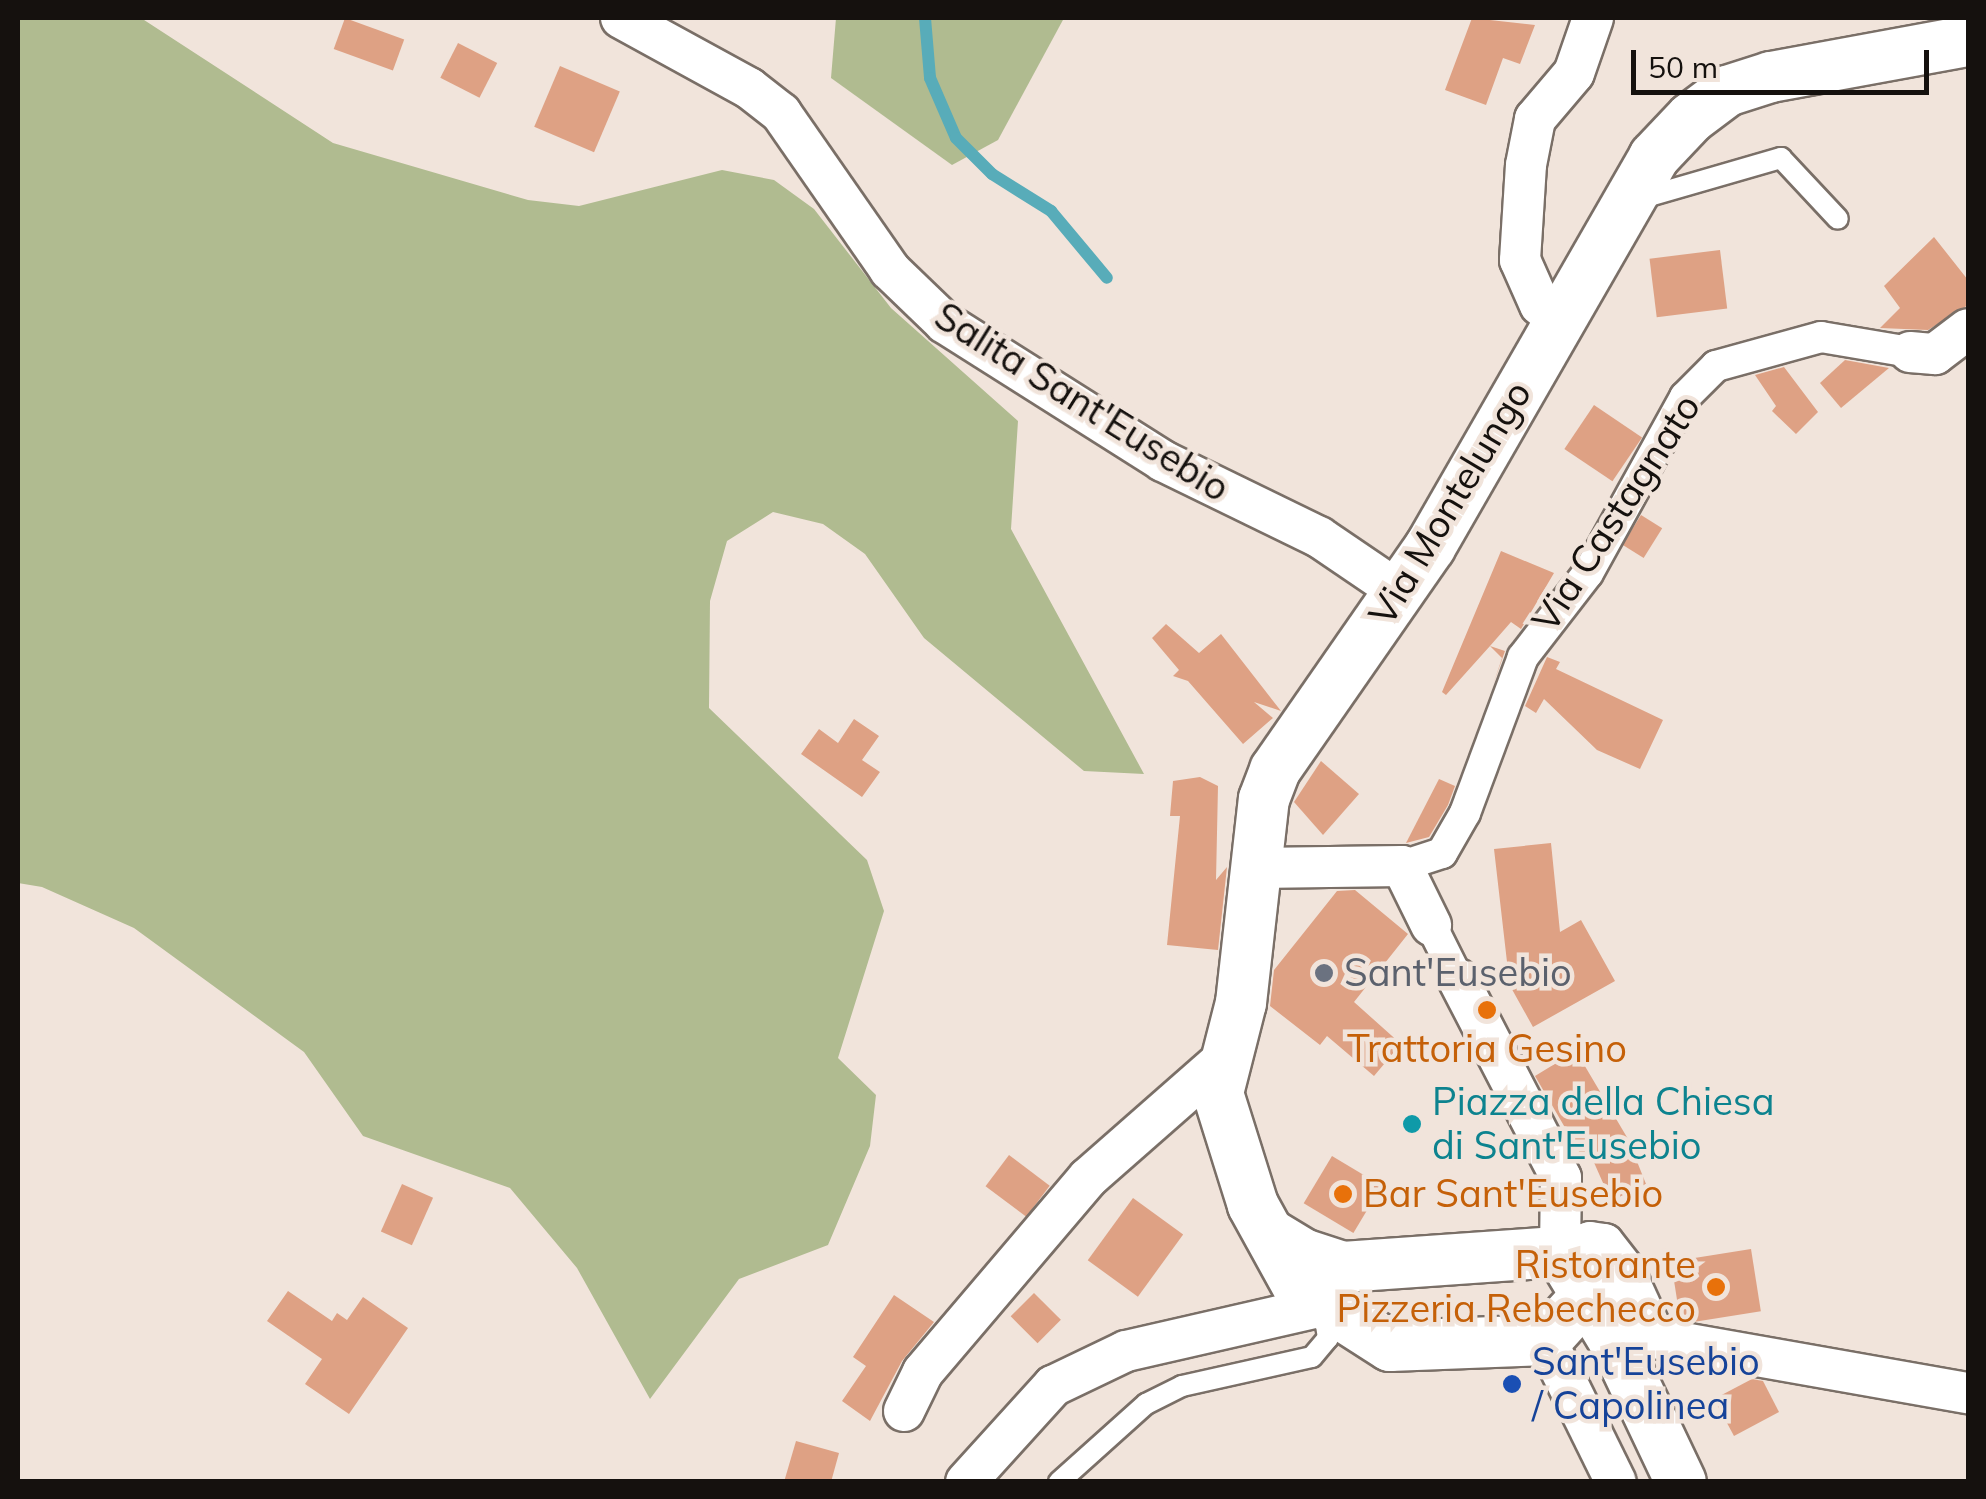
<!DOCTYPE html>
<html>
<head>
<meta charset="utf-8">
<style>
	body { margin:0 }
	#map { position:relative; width:1986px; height:1499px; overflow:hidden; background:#f1e4db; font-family:Mulish,sans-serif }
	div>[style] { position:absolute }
	.green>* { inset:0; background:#b0bb90 }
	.stream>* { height:12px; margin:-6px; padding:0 6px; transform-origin:6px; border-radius:6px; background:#58acb9 }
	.building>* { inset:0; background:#dea184; transform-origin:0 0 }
	.roads { filter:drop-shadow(2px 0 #7a6f67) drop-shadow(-2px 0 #7a6f67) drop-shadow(0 2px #7a6f67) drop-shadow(0 -2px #7a6f67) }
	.service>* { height:20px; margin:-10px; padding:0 10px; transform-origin:10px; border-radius:10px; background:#fff }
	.pedestrian>* { height:30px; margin:-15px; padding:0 15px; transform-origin:15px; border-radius:15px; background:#fff }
	.minor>* { height:40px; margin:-20px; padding:0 20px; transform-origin:20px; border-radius:20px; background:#fff }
	.tertiary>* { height:50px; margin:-25px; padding:0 25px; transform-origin:25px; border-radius:25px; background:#fff }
	.dots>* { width:28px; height:28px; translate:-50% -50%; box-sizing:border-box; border:5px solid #f1e4db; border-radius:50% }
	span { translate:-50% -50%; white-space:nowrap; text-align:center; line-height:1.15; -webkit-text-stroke:9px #f1e4db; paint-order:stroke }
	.street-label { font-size:38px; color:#15110e }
	.worship-label { font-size:38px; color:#5b616d }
	.left { translate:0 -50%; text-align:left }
	.food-label { font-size:38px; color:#c56008 }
	.right { translate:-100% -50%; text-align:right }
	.culture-label { font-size:38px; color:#0d838f }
	.transit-label { font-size:38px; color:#164399 }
	.frame { position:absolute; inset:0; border:20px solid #15110e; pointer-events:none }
	.scale { position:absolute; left:1631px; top:50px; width:298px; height:45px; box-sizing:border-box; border:5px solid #15110e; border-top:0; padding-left:12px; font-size:30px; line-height:35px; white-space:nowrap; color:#15110e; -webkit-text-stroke:8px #f1e4db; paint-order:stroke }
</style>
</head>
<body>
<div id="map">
	<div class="green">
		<i style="clip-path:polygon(18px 18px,141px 18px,333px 143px,528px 200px,579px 206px,722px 170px,774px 180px,814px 209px,891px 308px,1018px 421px,1011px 529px,1144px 774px,1084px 771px,924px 638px,865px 554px,823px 524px,773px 512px,727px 541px,710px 601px,709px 708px,867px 860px,884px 911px,838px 1058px,876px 1095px,870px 1146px,828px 1245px,739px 1279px,650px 1399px,577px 1268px,510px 1188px,363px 1136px,304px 1052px,134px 928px,42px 887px,18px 883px)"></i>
		<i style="clip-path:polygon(836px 18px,1064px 18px,998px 140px,952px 165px,831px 78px)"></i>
	</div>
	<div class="stream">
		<i style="left:925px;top:18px;width:60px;rotate:85.2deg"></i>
		<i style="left:930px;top:78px;width:65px;rotate:66.6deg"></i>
		<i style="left:956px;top:138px;width:51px;rotate:45deg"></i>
		<i style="left:992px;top:174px;width:70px;rotate:32.1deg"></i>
		<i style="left:1051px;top:211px;width:87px;rotate:50.1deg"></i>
	</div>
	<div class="building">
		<i style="left:345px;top:18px;width:63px;height:33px;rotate:20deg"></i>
		<i style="clip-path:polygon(1472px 18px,1535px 25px,1520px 64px,1503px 58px,1486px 105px,1445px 90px)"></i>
		<i style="left:458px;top:43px;width:44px;height:39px;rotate:27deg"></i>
		<i style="left:560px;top:66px;width:65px;height:66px;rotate:23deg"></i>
		<i style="clip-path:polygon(1934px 237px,1968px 280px,1968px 305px,1928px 330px,1880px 328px,1900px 308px,1884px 286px)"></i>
		<i style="left:1720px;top:250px;width:59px;height:71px;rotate:83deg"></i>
		<i style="clip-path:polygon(1845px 360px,1889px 368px,1841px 408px,1820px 383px)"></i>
		<i style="clip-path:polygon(1784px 367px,1818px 412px,1796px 434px,1772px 411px,1776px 406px,1755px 375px)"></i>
		<i style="left:1594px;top:405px;width:58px;height:53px;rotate:34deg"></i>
		<i style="left:1641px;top:515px;width:25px;height:35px;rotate:32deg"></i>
		<i style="clip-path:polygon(1501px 551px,1554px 573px,1521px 629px,1511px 622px,1490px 646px,1505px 651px,1493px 685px,1502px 658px,1490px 646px,1446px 695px,1442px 692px)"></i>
		<i style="clip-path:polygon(1166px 624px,1199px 653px,1221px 634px,1281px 711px,1254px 702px,1273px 718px,1243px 744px,1188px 681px,1173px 676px,1179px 670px,1152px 638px)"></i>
		<i style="clip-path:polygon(1547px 657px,1560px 662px,1556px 669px,1663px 720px,1640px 769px,1597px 750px,1544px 699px,1536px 713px,1525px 706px)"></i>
		<i style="clip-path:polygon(854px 719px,879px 736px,862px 760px,880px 772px,862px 797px,801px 754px,819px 729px,838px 743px)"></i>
		<i style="clip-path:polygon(1321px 761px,1359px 794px,1323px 835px,1294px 802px)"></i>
		<i style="clip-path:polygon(1200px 777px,1218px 786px,1216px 880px,1227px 867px,1218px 950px,1167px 945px,1180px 816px,1170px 816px,1173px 781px)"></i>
		<i style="clip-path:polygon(1439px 779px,1455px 786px,1448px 805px,1429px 837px,1406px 843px)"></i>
		<i style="clip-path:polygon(1551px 843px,1560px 932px,1581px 920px,1615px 981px,1533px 1027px,1499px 966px,1507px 962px,1494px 849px)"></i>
		<i style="clip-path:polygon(1355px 890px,1408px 934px,1354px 1002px,1401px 1044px,1374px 1076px,1327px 1036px,1320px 1045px,1270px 1006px,1274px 970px,1337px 891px)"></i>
		<i style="clip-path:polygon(1576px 1051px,1628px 1139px,1646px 1184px,1611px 1201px,1592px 1158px,1585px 1162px,1535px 1076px)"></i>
		<i style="left:1009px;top:1155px;width:51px;height:39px;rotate:37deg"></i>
		<i style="left:1332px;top:1156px;width:58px;height:55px;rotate:31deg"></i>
		<i style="left:402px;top:1184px;width:34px;height:52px;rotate:24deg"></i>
		<i style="left:1133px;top:1198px;width:62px;height:77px;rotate:36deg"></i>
		<i style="left:1751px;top:1249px;width:63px;height:81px;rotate:81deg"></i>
		<i style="clip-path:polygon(288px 1291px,332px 1321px,337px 1313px,347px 1320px,363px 1297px,408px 1328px,349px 1414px,305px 1384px,322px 1359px,267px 1321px)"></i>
		<i style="left:1034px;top:1293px;width:38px;height:33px;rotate:45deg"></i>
		<i style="clip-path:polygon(894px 1295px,934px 1322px,902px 1361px,870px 1421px,842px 1401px,866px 1366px,853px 1357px)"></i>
		<i style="clip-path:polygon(1752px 1379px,1763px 1381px,1779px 1412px,1734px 1436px,1714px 1399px)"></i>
		<i style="clip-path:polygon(796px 1441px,839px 1453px,831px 1482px,784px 1482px)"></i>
	</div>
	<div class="roads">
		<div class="service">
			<i style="left:1639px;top:199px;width:148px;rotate:-16.1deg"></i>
			<i style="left:1781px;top:158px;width:83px;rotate:46.9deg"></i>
			<i style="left:1059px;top:1482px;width:117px;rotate:-41.9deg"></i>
			<i style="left:1146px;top:1404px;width:40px;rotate:-26.6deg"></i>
			<i style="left:1182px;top:1386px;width:133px;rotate:-12.6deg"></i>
			<i style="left:1312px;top:1357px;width:25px;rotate:-50deg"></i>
			<i style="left:1328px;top:1338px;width:25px;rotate:-99deg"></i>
		</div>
		<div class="pedestrian">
			<i style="left:1402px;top:866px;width:42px;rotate:-18deg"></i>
			<i style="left:1442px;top:853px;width:46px;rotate:-60.1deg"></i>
			<i style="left:1465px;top:813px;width:166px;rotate:-69.6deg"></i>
			<i style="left:1523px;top:657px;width:106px;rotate:-52.3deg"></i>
			<i style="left:1588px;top:573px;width:201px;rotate:-61.1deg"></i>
			<i style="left:1685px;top:397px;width:44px;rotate:-45deg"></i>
			<i style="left:1716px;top:366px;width:109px;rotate:-15.4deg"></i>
			<i style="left:1821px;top:337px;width:90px;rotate:9.6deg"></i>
			<i style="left:1431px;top:925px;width:60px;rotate:63.4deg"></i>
		</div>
		<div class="minor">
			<i style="left:621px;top:18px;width:146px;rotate:28.7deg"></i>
			<i style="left:749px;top:88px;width:41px;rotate:38deg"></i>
			<i style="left:781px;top:113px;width:191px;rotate:55.2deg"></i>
			<i style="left:890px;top:270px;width:76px;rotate:43.9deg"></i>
			<i style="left:945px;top:323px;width:258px;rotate:32.3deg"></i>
			<i style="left:1163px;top:461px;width:174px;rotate:26deg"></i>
			<i style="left:1319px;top:537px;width:98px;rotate:34.2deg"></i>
			<i style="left:1558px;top:321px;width:24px;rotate:-138deg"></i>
			<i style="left:1540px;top:305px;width:49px;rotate:-114deg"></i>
			<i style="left:1520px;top:260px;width:95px;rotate:-86.4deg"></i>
			<i style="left:1526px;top:165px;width:47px;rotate:-78.9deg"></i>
			<i style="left:1535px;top:119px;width:60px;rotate:-49.7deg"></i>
			<i style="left:1574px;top:73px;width:58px;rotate:-70.9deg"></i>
			<i style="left:1910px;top:352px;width:25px;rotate:5deg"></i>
			<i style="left:1935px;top:354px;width:41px;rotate:-37.1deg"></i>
			<i style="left:1257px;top:868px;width:145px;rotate:-0.8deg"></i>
			<i style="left:1402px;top:866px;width:66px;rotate:63.8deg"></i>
			<i style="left:1458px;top:979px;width:224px;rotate:62.6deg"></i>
			<i style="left:1561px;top:1178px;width:74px;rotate:90.8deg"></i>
			<i style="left:1560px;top:1252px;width:32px;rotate:-18deg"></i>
			<i style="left:1590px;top:1242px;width:14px;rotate:8deg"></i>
			<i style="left:1604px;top:1244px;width:33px;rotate:52deg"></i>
			<i style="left:1624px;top:1270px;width:75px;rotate:65.5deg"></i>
			<i style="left:1655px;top:1338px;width:318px;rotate:10deg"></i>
			<i style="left:1546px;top:1340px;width:158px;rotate:63.8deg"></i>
			<i style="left:904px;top:1411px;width:43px;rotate:-64deg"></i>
			<i style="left:923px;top:1372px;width:255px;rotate:-49.6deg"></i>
			<i style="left:1088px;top:1178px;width:188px;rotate:-41.3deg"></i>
			<i style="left:966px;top:1482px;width:130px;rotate:-47.8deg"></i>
			<i style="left:1053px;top:1386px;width:81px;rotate:-25.6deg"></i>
			<i style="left:1126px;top:1351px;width:202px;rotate:-12.9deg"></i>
		</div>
		<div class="tertiary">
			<i style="left:1270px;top:1234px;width:39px;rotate:31deg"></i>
			<i style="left:1303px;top:1254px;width:42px;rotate:18deg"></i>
			<i style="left:1343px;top:1267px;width:218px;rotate:-4deg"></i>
			<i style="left:1560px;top:1252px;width:102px;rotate:58.7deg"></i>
			<i style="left:1613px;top:1339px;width:158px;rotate:64.6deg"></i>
			<i style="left:1587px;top:1295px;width:61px;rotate:132.3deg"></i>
			<i style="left:1546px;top:1340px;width:156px;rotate:177.8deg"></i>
			<i style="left:1390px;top:1346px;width:109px;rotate:-147.3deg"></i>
			<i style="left:1298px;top:1287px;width:94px;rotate:-118.8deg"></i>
			<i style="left:1253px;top:1205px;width:117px;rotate:-107.4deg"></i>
			<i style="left:1218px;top:1093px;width:93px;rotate:-75.7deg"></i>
			<i style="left:1241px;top:1003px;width:205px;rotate:-83.6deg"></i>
			<i style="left:1264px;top:799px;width:31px;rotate:-69deg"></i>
			<i style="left:1275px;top:770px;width:272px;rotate:-55.2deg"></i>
			<i style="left:1430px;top:547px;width:450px;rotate:-60.1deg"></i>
			<i style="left:1654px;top:157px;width:54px;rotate:-46.5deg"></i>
			<i style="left:1691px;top:118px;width:45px;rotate:-36.9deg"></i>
			<i style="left:1727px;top:91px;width:46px;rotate:-17.7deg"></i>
			<i style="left:1771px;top:77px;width:200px;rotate:-10.4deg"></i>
		</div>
	</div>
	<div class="dots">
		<i style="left:1324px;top:973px;background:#6b7280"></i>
		<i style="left:1487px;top:1010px;background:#e8710a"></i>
		<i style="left:1412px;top:1124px;background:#0f9aa8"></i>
		<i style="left:1343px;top:1194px;background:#e8710a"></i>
		<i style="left:1716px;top:1287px;background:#e8710a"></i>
		<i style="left:1512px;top:1384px;background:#1a4fb4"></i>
	</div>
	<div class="street-label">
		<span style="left:1082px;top:402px;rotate:32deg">Salita Sant'Eusebio</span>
		<span style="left:1450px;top:503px;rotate:-59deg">Via Montelungo</span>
		<span style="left:1616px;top:513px;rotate:-57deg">Via Castagnato</span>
	</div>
	<div class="worship-label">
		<span class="left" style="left:1344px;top:973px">Sant'Eusebio</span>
	</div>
	<div class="food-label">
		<span style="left:1487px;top:1049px">Trattoria Gesino</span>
		<span class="left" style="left:1363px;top:1194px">Bar Sant'Eusebio</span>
		<span class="right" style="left:1696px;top:1287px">Ristorante<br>Pizzeria Rebechecco</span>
	</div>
	<div class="culture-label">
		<span class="left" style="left:1432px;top:1124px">Piazza della Chiesa<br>di Sant'Eusebio</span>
	</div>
	<div class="transit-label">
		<span class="left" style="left:1532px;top:1384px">Sant'Eusebio<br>/ Capolinea</span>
	</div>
	<div class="frame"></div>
	<div class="scale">50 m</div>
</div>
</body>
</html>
